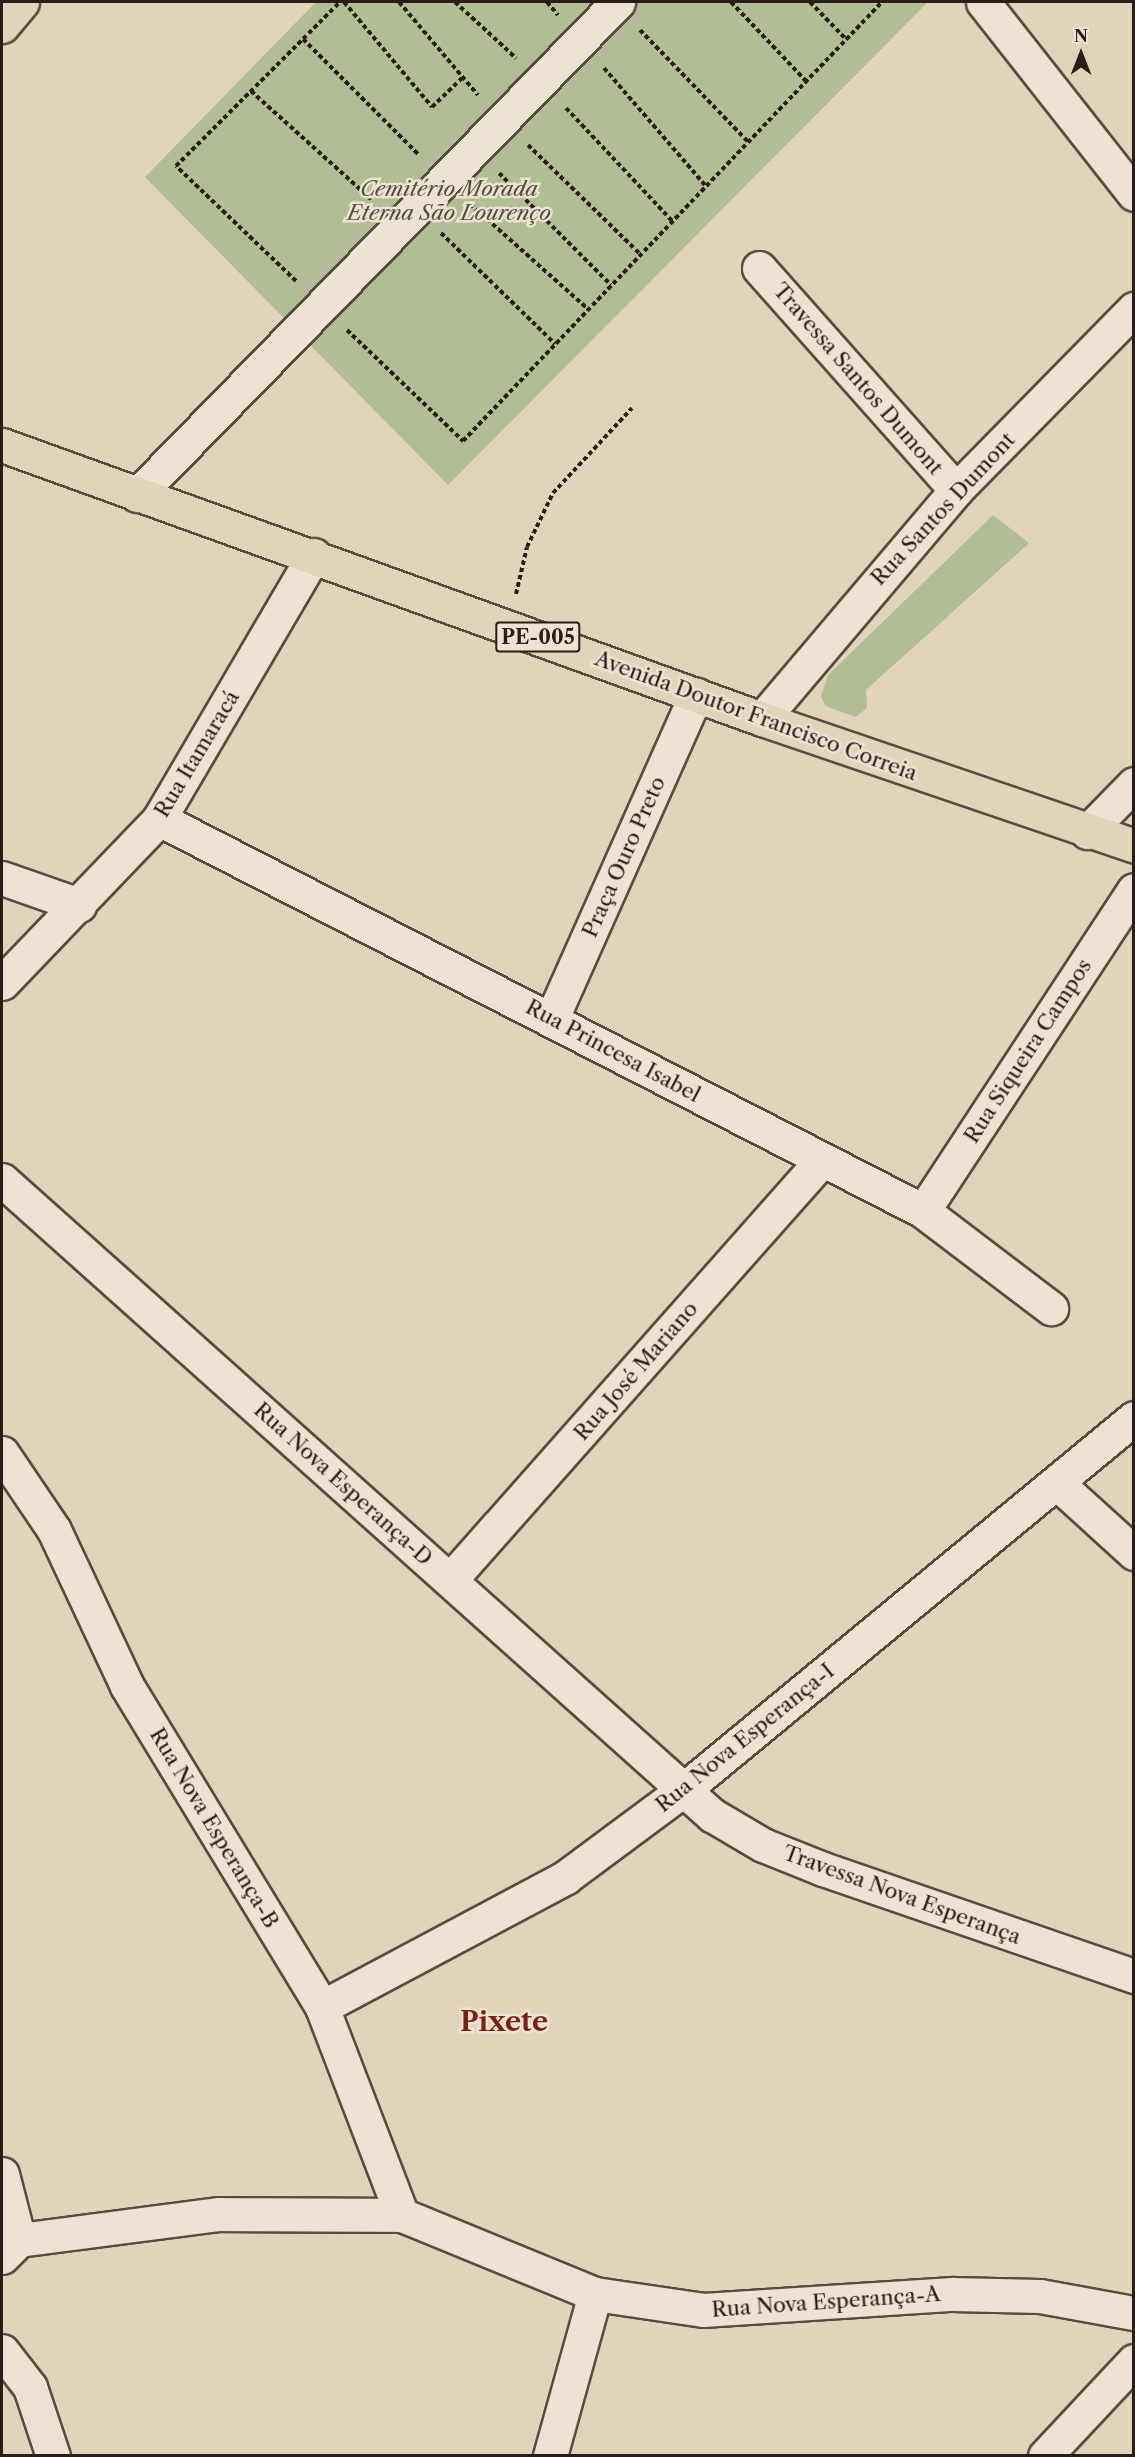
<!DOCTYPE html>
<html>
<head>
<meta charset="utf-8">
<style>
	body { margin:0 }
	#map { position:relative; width:1135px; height:2457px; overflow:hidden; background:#e2d4bb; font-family:"Libre Caslon Text",serif }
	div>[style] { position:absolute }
	.green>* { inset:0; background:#b1bd92 }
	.path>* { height:4px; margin-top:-2px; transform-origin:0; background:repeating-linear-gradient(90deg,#2a1d17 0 4.5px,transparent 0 7.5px) }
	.roads { filter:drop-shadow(2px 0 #584b40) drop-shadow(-2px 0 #584b40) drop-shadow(0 2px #584b40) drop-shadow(0 -2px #584b40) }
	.minor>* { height:33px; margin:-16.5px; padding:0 16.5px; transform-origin:16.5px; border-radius:16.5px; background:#ece3d3 }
	.major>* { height:33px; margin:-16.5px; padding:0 16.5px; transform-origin:16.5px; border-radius:16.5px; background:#e2d4bb }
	span { translate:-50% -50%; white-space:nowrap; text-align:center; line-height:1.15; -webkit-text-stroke:5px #ece3d3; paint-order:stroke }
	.shield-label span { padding:2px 4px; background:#ece3d3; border:2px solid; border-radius:4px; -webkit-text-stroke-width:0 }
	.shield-label { font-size:20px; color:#2a1d17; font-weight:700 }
	.park-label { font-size:21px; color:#524d3c; font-style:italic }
	.street-label { font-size:21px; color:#2a1d17 }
	.district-label { font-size:27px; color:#7a1f14; font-weight:700 }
	.frame { position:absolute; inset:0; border:3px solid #2a1d17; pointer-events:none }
	.north { position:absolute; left:1051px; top:24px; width:60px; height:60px; -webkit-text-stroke:4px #ece3d3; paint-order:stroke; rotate:0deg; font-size:16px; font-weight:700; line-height:24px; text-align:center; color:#2a1d17 }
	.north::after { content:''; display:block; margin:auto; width:21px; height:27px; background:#2a1d17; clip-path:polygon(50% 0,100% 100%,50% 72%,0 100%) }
</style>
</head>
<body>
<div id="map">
	<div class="green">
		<i style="clip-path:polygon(316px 2px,928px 2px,448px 485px,145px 177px)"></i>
		<i style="clip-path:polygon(993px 515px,1029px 543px,866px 690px,867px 708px,856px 717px,825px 706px,821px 696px,828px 675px)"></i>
	</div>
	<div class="path">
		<i style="left:344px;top:2px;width:137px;rotate:50deg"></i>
		<i style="left:432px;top:107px;width:42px;rotate:-44deg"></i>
		<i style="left:399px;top:2px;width:122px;rotate:49.7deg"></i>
		<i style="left:455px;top:2px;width:83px;rotate:42.6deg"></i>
		<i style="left:547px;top:2px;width:17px;rotate:50deg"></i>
		<i style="left:731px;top:2px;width:109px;rotate:46.5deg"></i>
		<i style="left:810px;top:2px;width:52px;rotate:45.8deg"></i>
		<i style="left:640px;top:30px;width:156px;rotate:46deg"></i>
		<i style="left:303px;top:39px;width:164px;rotate:45deg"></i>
		<i style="left:604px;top:68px;width:156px;rotate:49.2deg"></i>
		<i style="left:251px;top:91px;width:164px;rotate:42deg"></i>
		<i style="left:566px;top:108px;width:155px;rotate:46.8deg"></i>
		<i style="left:528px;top:145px;width:156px;rotate:44.2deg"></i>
		<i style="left:499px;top:173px;width:158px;rotate:45deg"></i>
		<i style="left:470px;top:204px;width:158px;rotate:41.7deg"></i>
		<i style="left:441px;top:233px;width:159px;rotate:44.2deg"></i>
		<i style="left:296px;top:281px;width:166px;rotate:-136.2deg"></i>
		<i style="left:176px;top:166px;width:232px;rotate:-45deg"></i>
		<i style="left:347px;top:330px;width:161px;rotate:43.7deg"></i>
		<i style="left:463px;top:441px;width:607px;rotate:-46.34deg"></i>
		<i style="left:516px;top:594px;width:48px;rotate:-76.8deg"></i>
		<i style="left:527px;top:547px;width:60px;rotate:-64.3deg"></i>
		<i style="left:553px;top:493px;width:116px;rotate:-47.1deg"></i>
	</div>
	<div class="roads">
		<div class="minor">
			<i style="left:983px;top:2px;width:244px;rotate:51.8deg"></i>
			<i style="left:759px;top:268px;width:297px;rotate:48.4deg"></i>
			<i style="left:137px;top:495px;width:689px;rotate:-45.71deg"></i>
			<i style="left:762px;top:719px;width:300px;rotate:-49.7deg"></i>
			<i style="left:956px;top:490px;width:254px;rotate:-45.5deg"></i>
			<i style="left:159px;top:819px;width:859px;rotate:27.16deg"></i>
			<i style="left:923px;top:1211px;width:161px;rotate:37.2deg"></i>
			<i style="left:1087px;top:832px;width:67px;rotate:-45.6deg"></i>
			<i style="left:2px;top:878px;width:82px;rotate:19.3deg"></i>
			<i style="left:2px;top:983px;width:227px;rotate:-46.2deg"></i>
			<i style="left:159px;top:819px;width:306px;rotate:-59.6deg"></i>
			<i style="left:552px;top:1018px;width:354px;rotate:-66deg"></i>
			<i style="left:2px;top:1180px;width:953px;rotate:41.81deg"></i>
			<i style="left:712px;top:1815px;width:59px;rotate:30.5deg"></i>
			<i style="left:763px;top:1845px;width:65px;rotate:21.8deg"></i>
			<i style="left:823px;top:1869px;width:329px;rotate:19deg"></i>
			<i style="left:923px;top:1211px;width:384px;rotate:-56.7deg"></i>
			<i style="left:2px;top:1453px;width:93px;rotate:56deg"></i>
			<i style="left:54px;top:1530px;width:172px;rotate:64.9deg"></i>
			<i style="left:127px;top:1686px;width:376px;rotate:58.7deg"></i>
			<i style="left:322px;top:2007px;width:223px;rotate:69deg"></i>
			<i style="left:1057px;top:1483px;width:104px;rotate:42.3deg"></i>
			<i style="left:450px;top:1580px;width:560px;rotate:-48.48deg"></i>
			<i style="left:322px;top:2007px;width:276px;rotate:-28deg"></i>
			<i style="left:566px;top:1877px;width:144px;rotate:-36.6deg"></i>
			<i style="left:682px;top:1791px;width:586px;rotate:-39.53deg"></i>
			<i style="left:2px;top:2174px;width:68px;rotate:75.6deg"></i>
			<i style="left:2px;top:2257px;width:24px;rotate:-45deg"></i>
			<i style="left:19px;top:2240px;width:202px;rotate:-7.4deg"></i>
			<i style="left:219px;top:2214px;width:183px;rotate:0.3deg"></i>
			<i style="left:402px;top:2215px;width:209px;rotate:22.3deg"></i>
			<i style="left:595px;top:2294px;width:109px;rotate:8.4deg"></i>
			<i style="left:703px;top:2310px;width:250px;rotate:-3.7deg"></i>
			<i style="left:952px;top:2294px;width:88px;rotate:1.3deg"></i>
			<i style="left:1040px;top:2296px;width:96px;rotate:10.3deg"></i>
			<i style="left:2px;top:2351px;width:46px;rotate:52.1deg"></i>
			<i style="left:30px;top:2387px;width:73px;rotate:71.6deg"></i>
			<i style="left:550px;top:2456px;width:168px;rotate:-74.5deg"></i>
			<i style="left:1045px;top:2456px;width:130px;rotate:-46.9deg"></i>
		</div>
		<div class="major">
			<i style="left:2px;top:26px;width:31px;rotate:-50deg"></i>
			<i style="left:2px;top:445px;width:808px;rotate:19.83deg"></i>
			<i style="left:762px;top:719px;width:393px;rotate:18.8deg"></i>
		</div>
	</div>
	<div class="shield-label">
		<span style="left:538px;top:637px">PE-005</span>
	</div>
	<div class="park-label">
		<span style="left:449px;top:201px">Cemitério Morada<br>Eterna São Lourenço</span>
	</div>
	<div class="street-label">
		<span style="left:858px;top:379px;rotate:49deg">Travessa Santos Dumont</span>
		<span style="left:943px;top:509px;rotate:-47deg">Rua Santos Dumont</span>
		<span style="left:756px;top:716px;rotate:20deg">Avenida Doutor Francisco Correia</span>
		<span style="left:197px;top:754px;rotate:-59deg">Rua Itamaracá</span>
		<span style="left:624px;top:857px;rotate:-66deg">Praça Ouro Preto</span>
		<span style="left:613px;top:1051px;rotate:28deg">Rua Princesa Isabel</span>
		<span style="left:1028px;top:1051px;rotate:-57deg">Rua Siqueira Campos</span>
		<span style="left:636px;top:1371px;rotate:-49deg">Rua José Mariano</span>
		<span style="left:343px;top:1484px;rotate:42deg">Rua Nova Esperança-D</span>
		<span style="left:745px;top:1738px;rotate:-39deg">Rua Nova Esperança-I</span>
		<span style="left:214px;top:1828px;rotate:59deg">Rua Nova Esperança-B</span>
		<span style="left:902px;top:1895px;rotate:20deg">Travessa Nova Esperança</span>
		<span style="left:826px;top:2302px;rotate:-4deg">Rua Nova Esperança-A</span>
	</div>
	<div class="district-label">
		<span style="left:504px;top:2022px">Pixete</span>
	</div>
	<div class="frame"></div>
	<div class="north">N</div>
</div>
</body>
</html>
